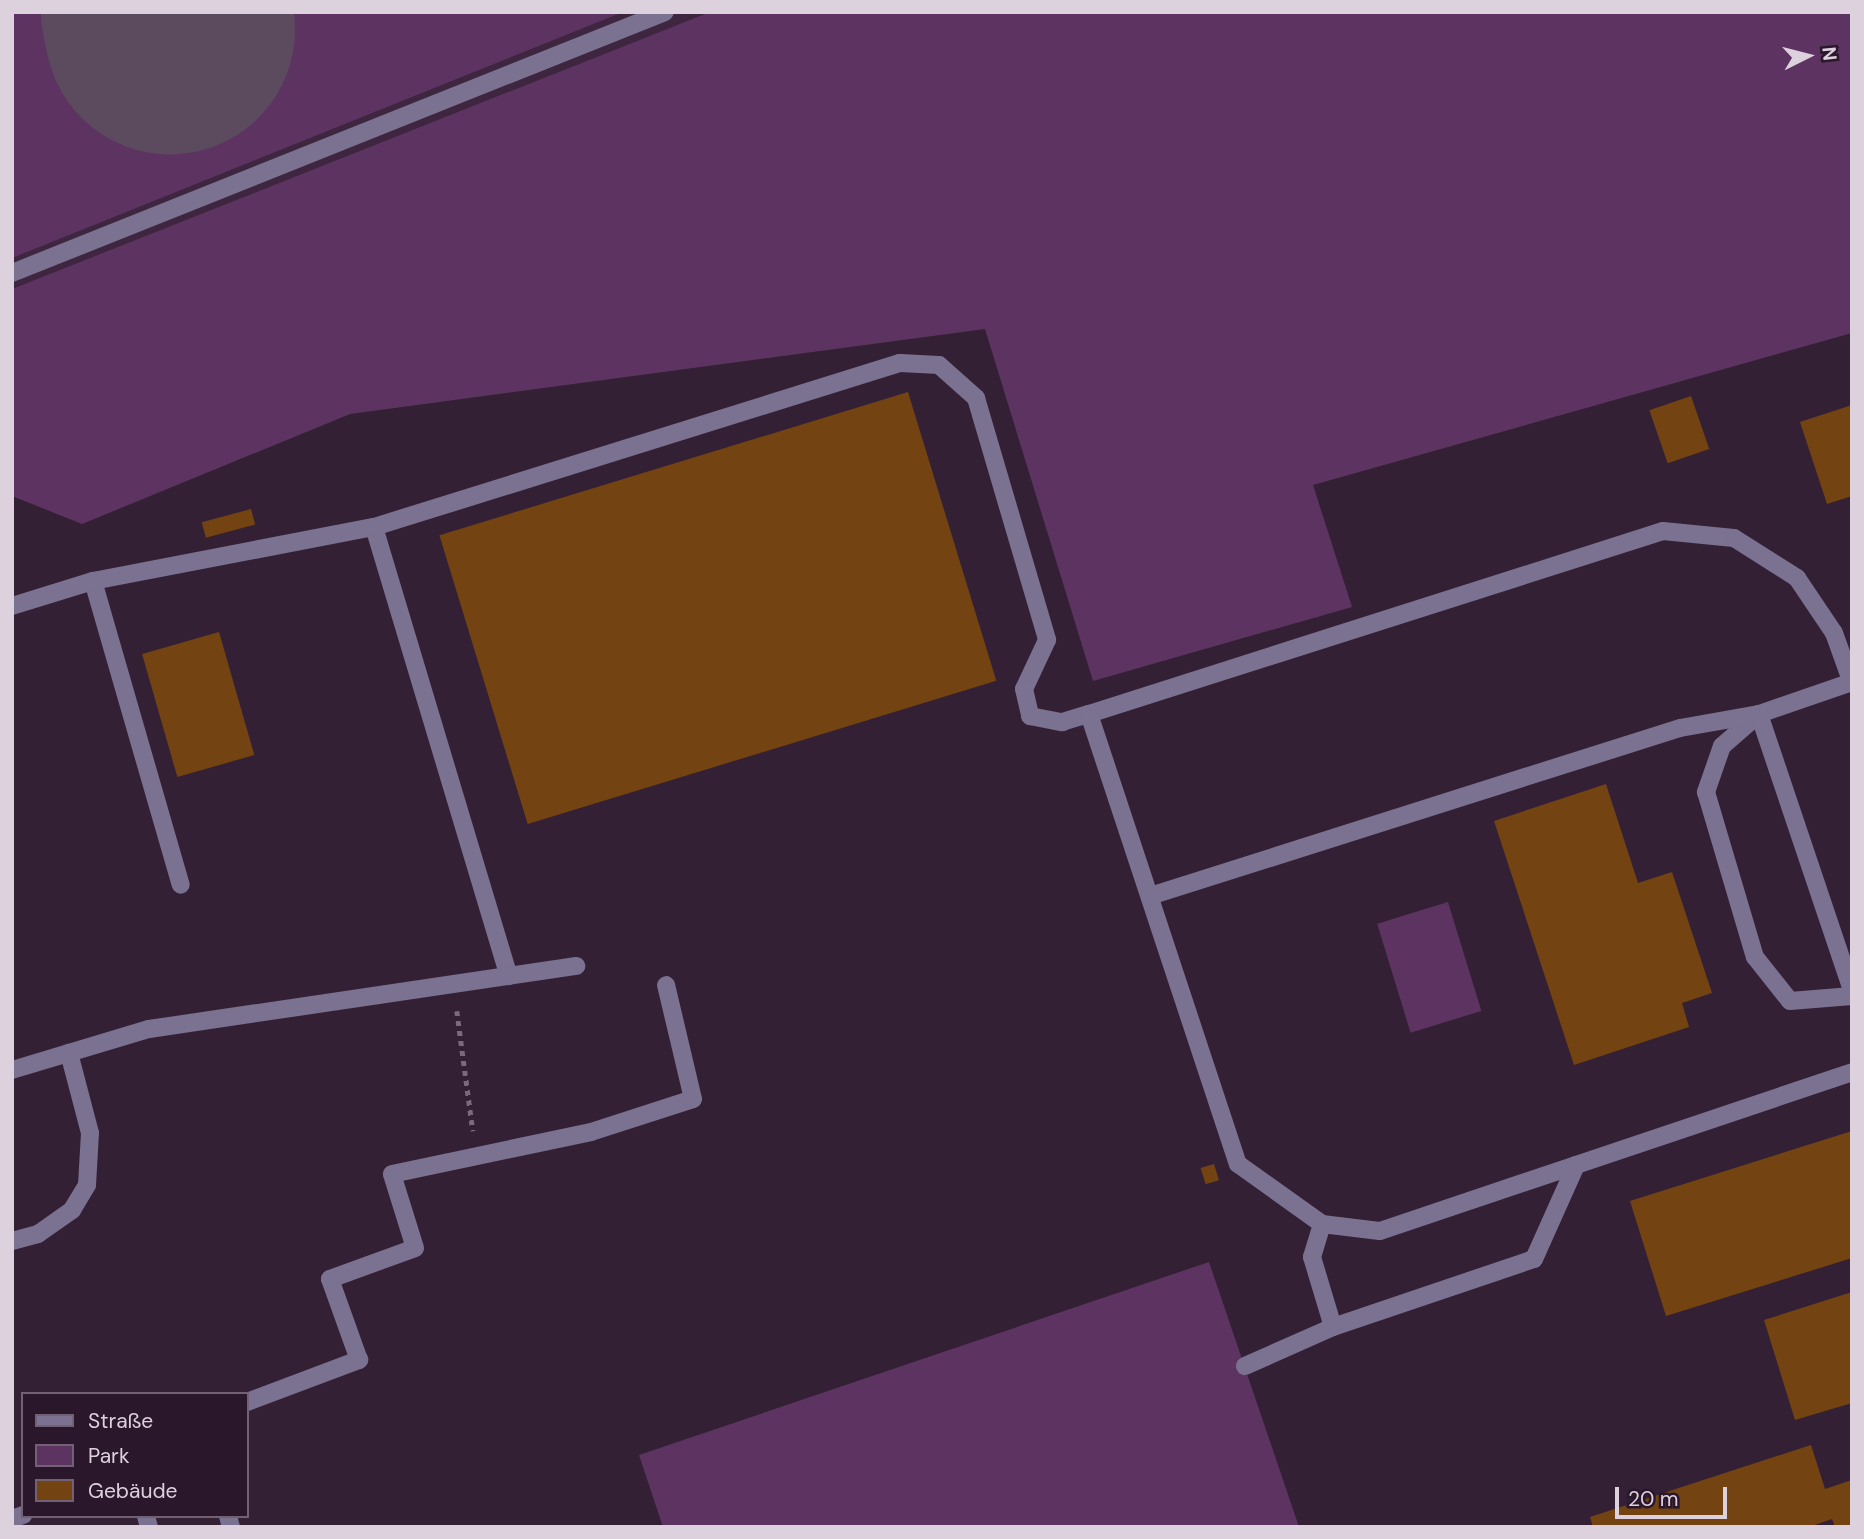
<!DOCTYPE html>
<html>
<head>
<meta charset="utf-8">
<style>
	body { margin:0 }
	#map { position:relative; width:1864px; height:1539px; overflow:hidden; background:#342035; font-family:"DM Sans",sans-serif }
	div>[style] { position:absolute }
	.built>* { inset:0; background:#3f2640 }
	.green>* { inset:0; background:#5d3461; transform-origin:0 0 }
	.runway>* { height:250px; margin:-125px; padding:0 125px; transform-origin:125px; border-radius:125px; background:#5c4a5e }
	.building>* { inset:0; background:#734412; transform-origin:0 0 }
	.path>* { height:4.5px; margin-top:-2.25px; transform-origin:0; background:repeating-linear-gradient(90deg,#7b6a7b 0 5px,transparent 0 10px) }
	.minor>* { height:18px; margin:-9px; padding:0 9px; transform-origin:9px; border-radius:9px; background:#7b7191 }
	span { translate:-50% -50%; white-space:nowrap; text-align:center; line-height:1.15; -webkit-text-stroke:6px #2a172b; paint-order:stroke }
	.frame { position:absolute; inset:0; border:14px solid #ded1de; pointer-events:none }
	.legend { position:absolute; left:21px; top:1392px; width:228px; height:126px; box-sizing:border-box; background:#2a172b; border:2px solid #726173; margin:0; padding:9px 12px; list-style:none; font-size:21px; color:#ded1de }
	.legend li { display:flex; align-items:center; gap:14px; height:35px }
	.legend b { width:35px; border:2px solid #726173 }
	.north { position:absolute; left:1773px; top:21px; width:70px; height:70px; -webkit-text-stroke:5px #2a172b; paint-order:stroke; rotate:84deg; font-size:19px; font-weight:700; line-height:28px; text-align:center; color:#ded1de }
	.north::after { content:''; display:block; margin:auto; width:24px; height:32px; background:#ded1de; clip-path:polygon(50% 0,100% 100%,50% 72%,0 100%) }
	.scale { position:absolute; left:1615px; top:1487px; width:112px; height:32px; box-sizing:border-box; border:4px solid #ded1de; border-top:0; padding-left:9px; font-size:21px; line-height:24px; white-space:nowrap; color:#ded1de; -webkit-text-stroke:5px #2a172b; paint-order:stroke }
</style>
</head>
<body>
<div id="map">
	<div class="built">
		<i style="clip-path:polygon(12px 12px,710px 12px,12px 289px)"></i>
	</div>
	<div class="green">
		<i style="clip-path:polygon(12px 12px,64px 12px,79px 72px,274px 24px,272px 12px,623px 12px,12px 258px)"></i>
		<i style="clip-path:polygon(710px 12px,1852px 12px,1852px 333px,1313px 485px,1352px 607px,1093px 681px,985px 329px,350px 414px,82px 524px,12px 496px,12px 289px)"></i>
		<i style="left:1448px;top:902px;width:114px;height:74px;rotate:73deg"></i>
		<i style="clip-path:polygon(1209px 1262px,1299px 1527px,663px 1527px,639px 1455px)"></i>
	</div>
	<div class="runway">
		<i style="left:166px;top:12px;width:18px;rotate:77deg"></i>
	</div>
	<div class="building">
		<i style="left:908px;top:392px;width:302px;height:490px;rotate:73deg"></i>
		<i style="left:1691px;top:396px;width:56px;height:44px;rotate:71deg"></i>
		<i style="clip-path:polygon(1852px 405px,1852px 496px,1827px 504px,1800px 422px)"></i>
		<i style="left:251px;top:509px;width:16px;height:51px;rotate:75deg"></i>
		<i style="left:219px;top:632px;width:128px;height:80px;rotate:74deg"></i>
		<i style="clip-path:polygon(1606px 784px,1638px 883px,1672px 872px,1712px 993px,1682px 1003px,1689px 1027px,1574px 1065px,1494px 821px)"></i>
		<i style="clip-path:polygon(1852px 1131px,1852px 1258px,1666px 1316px,1630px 1201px)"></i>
		<i style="left:1214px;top:1164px;width:17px;height:14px;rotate:73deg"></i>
		<i style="clip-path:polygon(1852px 1292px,1852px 1403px,1795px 1420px,1764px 1320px)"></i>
		<i style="clip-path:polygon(1811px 1445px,1825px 1489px,1852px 1480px,1852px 1527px,1835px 1527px,1832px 1519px,1809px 1527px,1593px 1527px,1590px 1517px)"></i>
	</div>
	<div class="path">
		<i style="left:457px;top:1011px;width:121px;rotate:82.4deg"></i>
	</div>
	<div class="minor">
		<i style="left:12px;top:273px;width:703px;rotate:-21.79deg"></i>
		<i style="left:374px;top:527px;width:469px;rotate:73.3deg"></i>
		<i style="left:93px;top:581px;width:316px;rotate:73.9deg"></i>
		<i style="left:12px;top:606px;width:85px;rotate:-17.2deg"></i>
		<i style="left:93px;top:581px;width:286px;rotate:-10.9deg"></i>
		<i style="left:374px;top:527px;width:551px;rotate:-17.32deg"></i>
		<i style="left:900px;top:363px;width:39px;rotate:3deg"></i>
		<i style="left:939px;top:365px;width:50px;rotate:41.7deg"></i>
		<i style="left:976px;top:398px;width:252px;rotate:73.6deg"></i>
		<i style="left:1047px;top:640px;width:54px;rotate:115.1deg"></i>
		<i style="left:1024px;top:689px;width:28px;rotate:77deg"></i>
		<i style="left:1030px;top:716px;width:33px;rotate:11deg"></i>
		<i style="left:1062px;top:722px;width:28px;rotate:-17deg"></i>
		<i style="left:1089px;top:714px;width:602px;rotate:-17.68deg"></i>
		<i style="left:1663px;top:531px;width:71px;rotate:5.6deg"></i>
		<i style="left:1734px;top:538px;width:75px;rotate:32.4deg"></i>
		<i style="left:1797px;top:578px;width:66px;rotate:56.1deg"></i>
		<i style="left:1834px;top:633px;width:53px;rotate:70.2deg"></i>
		<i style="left:1852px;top:682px;width:98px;rotate:161deg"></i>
		<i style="left:1759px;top:714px;width:49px;rotate:139.1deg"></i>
		<i style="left:1722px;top:746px;width:49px;rotate:109.2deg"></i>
		<i style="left:1706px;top:792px;width:172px;rotate:73.5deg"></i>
		<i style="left:1755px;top:957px;width:56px;rotate:51.5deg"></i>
		<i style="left:1790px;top:1001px;width:62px;rotate:-4.6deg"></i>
		<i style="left:1089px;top:714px;width:474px;rotate:71.7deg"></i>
		<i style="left:1238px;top:1164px;width:103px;rotate:35.5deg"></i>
		<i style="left:1322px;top:1224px;width:58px;rotate:6.9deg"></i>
		<i style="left:1380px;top:1231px;width:498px;rotate:-18.6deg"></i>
		<i style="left:1150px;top:896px;width:556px;rotate:-17.59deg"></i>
		<i style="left:1680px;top:728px;width:80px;rotate:-10deg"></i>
		<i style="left:1759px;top:714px;width:292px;rotate:71.4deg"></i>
		<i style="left:12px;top:1070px;width:143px;rotate:-16.7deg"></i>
		<i style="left:149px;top:1029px;width:432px;rotate:-8.4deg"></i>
		<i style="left:12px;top:1241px;width:27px;rotate:-15deg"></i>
		<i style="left:38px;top:1234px;width:42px;rotate:-35.2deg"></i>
		<i style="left:72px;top:1210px;width:29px;rotate:-59deg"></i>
		<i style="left:87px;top:1185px;width:52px;rotate:-86.7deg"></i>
		<i style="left:90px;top:1133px;width:83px;rotate:-104.7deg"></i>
		<i style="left:1333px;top:1327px;width:212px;rotate:-18.7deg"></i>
		<i style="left:1534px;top:1259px;width:103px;rotate:-65.9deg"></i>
		<i style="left:1245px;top:1366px;width:96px;rotate:-23.9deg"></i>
		<i style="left:1333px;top:1327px;width:73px;rotate:-106.7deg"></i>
		<i style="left:1312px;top:1257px;width:34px;rotate:-73deg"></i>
		<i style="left:247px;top:1402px;width:120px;rotate:-20.6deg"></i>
		<i style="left:359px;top:1360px;width:86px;rotate:-109.7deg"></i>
		<i style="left:330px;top:1279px;width:90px;rotate:-20deg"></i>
		<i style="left:415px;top:1248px;width:77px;rotate:-107.3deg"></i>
		<i style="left:392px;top:1174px;width:203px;rotate:-11.9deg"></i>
		<i style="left:591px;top:1132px;width:107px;rotate:-17.9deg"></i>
		<i style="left:693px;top:1099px;width:117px;rotate:-103.3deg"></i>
		<i style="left:146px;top:1516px;width:11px;rotate:75deg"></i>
		<i style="left:228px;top:1516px;width:11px;rotate:75deg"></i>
		<i style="left:12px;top:1519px;width:12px;rotate:-20deg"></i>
	</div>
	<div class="frame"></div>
	<ul class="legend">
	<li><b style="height:9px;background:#7b7191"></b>Straße</li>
	<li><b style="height:19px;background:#5d3461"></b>Park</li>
	<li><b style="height:19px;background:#734412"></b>Gebäude</li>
	</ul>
	<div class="north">N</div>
	<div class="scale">20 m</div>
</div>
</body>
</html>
